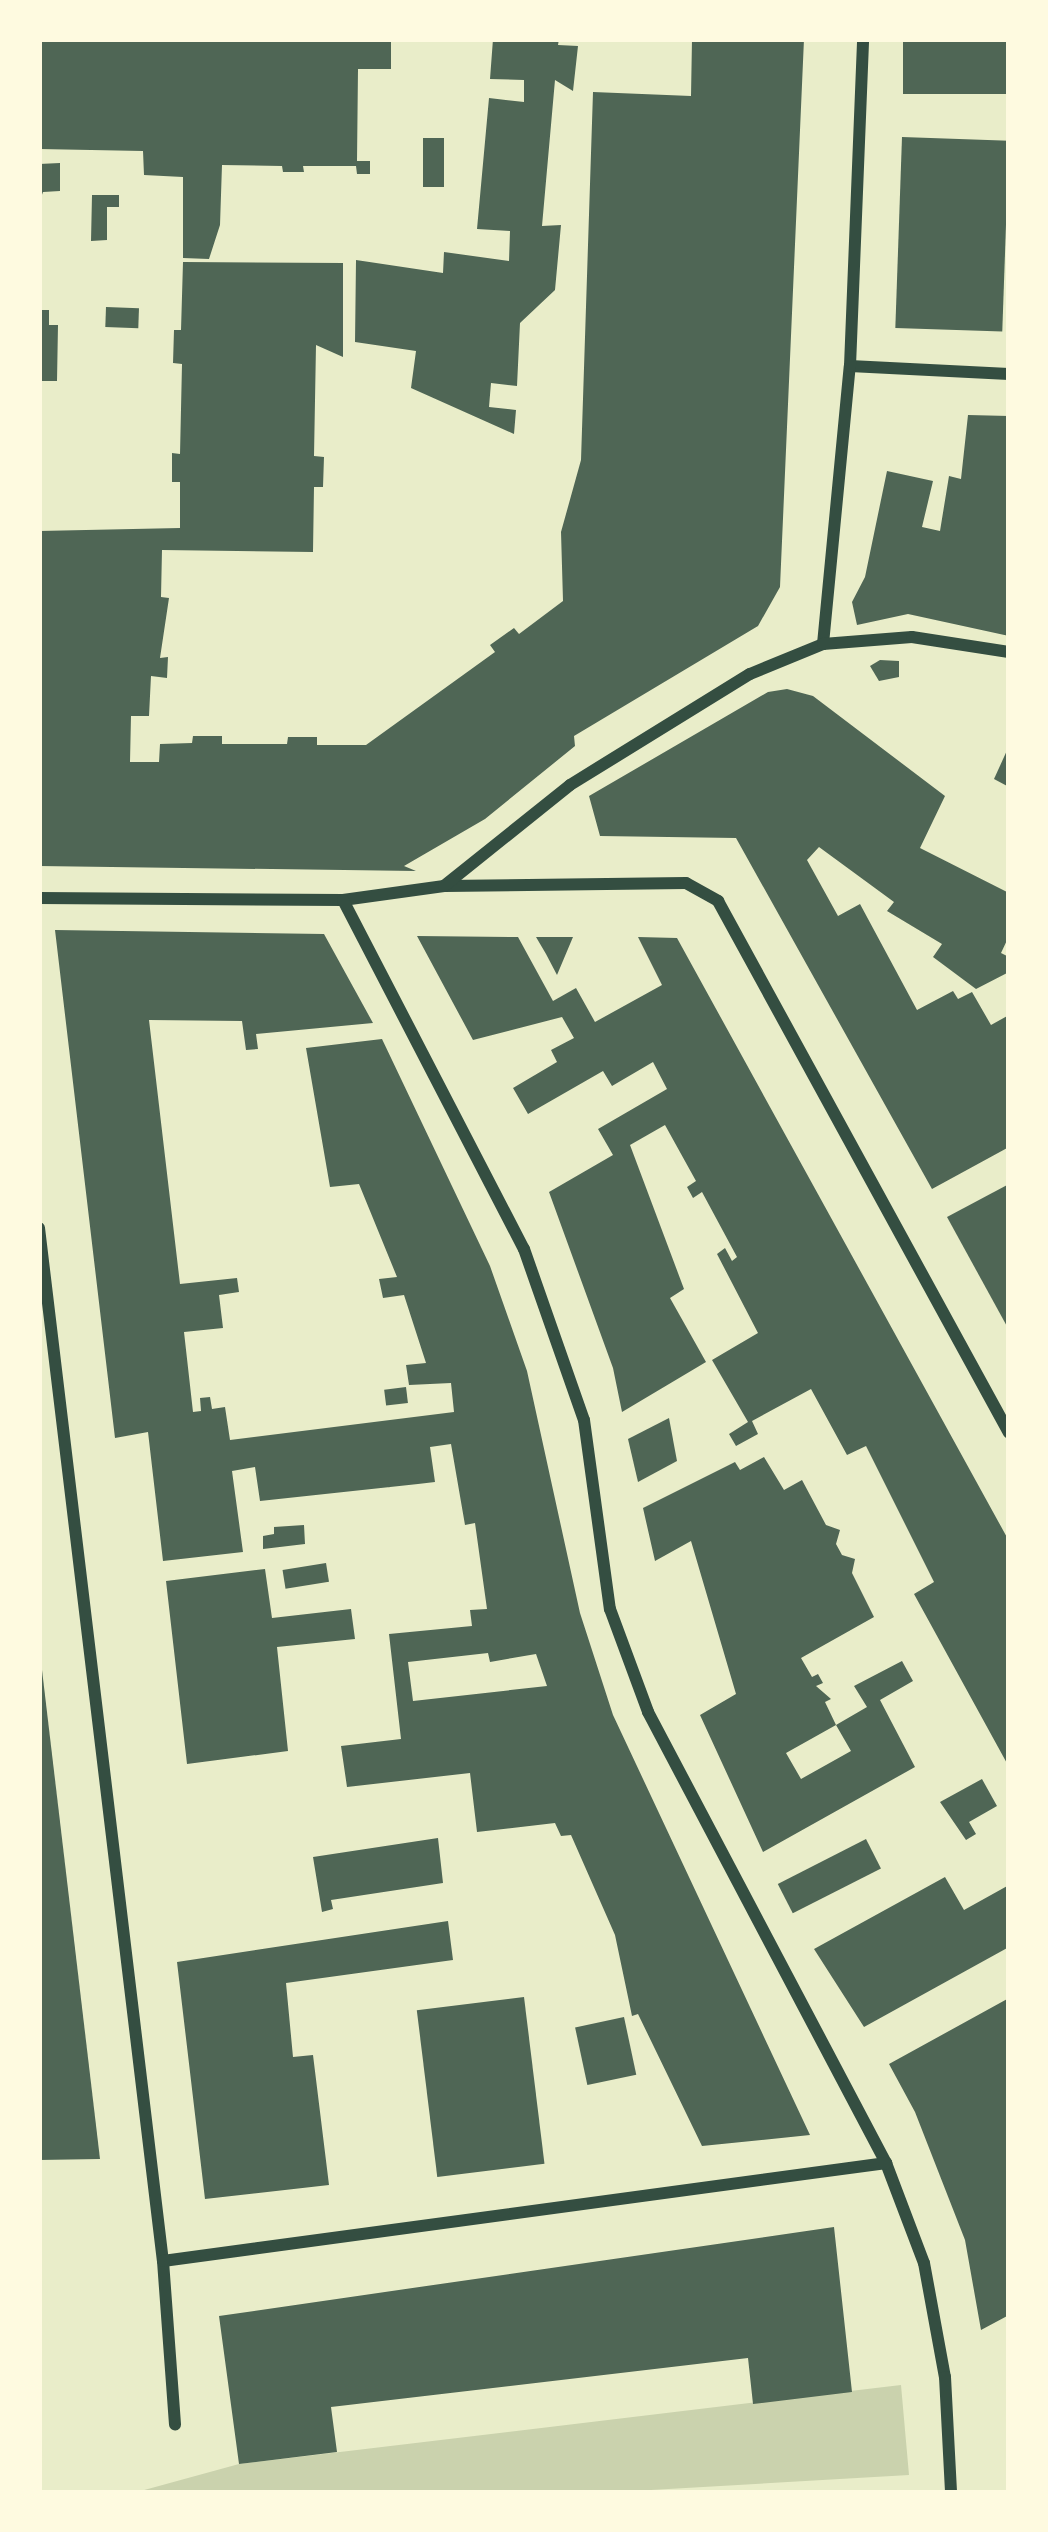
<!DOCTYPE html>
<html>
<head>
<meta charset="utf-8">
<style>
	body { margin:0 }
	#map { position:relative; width:1048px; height:2532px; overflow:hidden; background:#e9edc9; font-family:"Times New Roman",serif }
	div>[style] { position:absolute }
	.green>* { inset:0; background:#cad2ad }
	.building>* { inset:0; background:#4f6655; transform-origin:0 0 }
	.minor>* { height:12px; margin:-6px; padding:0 6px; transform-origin:6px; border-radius:6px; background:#344e41 }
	span { translate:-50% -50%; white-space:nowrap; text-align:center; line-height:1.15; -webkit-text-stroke:10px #fefae0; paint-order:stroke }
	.frame { position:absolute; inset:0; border:42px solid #fefae0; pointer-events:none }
</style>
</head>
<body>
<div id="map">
	<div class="green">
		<i style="clip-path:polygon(901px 2385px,909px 2475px,599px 2493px,39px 2493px,137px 2492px,239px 2464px)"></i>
	</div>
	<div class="building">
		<i style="clip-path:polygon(39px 39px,391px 39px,391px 69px,358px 69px,357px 161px,370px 161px,370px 174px,357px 174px,356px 166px,303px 166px,304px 172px,283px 172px,282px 166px,222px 165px,220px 225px,209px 259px,183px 258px,183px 177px,144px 175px,143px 151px,39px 149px)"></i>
		<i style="clip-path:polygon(493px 39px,559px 39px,558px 45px,578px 46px,573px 91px,555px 80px,542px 226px,561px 225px,555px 290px,520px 323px,517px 386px,491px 383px,489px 407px,516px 410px,514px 434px,411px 388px,416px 351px,355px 342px,356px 260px,443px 273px,444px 252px,509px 261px,510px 231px,477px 229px,489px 98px,524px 102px,524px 80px,490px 79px)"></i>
		<i style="clip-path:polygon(692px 39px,804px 39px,780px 587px,758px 626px,574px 736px,575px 746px,485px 819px,404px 866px,416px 871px,39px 866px,39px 531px,180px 528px,180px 482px,172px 482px,172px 453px,180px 454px,182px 364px,173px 363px,174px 330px,181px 330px,183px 262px,343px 263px,343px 357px,316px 345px,314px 456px,324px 457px,323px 487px,314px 487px,313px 552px,162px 550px,161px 597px,169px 598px,160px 658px,168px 657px,167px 678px,151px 676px,149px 716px,131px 716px,130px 762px,159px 762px,160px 744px,192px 743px,193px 736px,222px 736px,222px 744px,287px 744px,288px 737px,317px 737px,317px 745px,366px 745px,495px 652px,490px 645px,514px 628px,519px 634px,563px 601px,561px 532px,581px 460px,593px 92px,691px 96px)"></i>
		<i style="left:903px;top:39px;width:106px;height:55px"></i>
		<i style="left:902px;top:137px;width:107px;height:191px;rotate:2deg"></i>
		<i style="left:423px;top:138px;width:21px;height:49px"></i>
		<i style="clip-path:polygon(60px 163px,60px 191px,43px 192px,39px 203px,39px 164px)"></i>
		<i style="clip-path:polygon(92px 195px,119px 195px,119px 207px,107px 207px,107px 240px,91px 241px)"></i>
		<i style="left:106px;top:307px;width:33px;height:20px;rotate:2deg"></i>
		<i style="clip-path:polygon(39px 310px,49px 310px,49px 325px,58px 325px,57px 381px,39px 381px)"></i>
		<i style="clip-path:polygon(968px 415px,1009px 416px,1009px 636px,908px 614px,857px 625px,852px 602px,865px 577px,887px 471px,933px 481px,922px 527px,940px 531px,949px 476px,961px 479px)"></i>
		<i style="clip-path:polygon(880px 660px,899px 661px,899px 677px,879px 681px,870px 666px)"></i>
		<i style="clip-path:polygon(787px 689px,813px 696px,945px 796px,920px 848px,1009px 893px,1009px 936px,1001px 953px,1009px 957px,1009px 972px,976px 989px,933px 957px,942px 944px,887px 911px,894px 902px,819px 847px,807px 860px,838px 916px,860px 904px,917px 1010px,953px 991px,958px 999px,972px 992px,991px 1025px,1009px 1015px,1009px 1147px,932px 1189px,736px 838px,600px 836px,589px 796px,768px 692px)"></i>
		<i style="clip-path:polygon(1009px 746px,1009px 787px,994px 779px)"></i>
		<i style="clip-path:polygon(evenodd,55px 930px,324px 934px,373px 1023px,256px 1034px,258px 1049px,246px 1050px,242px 1021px,149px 1020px,180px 1284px,237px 1278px,239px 1292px,219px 1295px,223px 1328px,184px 1332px,193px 1412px,201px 1411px,200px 1398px,210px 1397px,212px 1409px,225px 1407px,230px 1440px,454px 1412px,451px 1383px,409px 1385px,406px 1365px,426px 1363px,404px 1295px,383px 1298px,379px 1279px,397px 1277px,359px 1184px,330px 1187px,306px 1048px,382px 1039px,490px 1266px,527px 1371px,580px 1613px,613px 1715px,810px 2135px,702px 2146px,638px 2014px,632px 2016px,615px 1935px,571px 1835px,561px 1836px,555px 1823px,477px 1832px,470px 1773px,347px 1787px,341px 1746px,401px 1739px,389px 1634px,472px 1626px,470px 1610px,487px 1609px,475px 1523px,465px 1525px,451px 1444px,430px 1447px,435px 1482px,418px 1484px,260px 1501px,255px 1467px,232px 1471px,243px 1552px,163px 1561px,148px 1432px,115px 1438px,55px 930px,488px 1653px,490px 1662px,536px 1654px,547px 1686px,413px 1701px,408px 1662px,488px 1653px)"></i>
		<i style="clip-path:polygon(417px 936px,518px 937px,553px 1001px,576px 988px,595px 1022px,662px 985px,638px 937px,677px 938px,1009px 1541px,1009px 1767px,914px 1594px,934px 1582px,866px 1446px,847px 1455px,811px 1389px,752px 1421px,758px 1434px,736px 1446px,729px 1434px,748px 1422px,712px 1360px,758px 1333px,717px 1254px,725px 1248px,732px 1261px,737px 1257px,702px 1192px,693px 1198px,687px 1187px,696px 1181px,665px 1125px,630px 1145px,684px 1289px,670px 1298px,706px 1362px,622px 1412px,613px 1368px,549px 1192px,613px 1155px,598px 1129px,667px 1089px,653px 1062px,612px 1086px,603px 1071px,528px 1114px,513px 1088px,557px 1062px,551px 1050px,574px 1038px,562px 1017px,473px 1040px)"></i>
		<i style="clip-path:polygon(536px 937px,573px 937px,557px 975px,546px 954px)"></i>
		<i style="clip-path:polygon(1009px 1184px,1009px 1330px,947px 1217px)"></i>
		<i style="left:406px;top:1387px;width:16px;height:22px;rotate:83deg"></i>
		<i style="clip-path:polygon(669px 1418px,677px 1461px,638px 1482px,628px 1439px)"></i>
		<i style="clip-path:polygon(764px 1457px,784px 1490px,802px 1480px,826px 1525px,840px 1530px,836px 1544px,842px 1555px,855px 1559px,852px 1573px,874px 1617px,801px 1658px,812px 1677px,818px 1674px,823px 1683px,816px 1686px,831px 1699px,825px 1702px,836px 1725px,786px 1753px,801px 1779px,851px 1751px,836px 1725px,867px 1707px,854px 1686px,902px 1661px,913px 1681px,880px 1700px,915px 1767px,763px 1852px,700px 1715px,736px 1694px,691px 1541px,655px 1561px,643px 1508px,735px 1462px,740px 1470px)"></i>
		<i style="clip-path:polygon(304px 1525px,305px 1544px,263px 1549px,263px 1536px,274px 1534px,274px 1527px)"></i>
		<i style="left:326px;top:1563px;width:19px;height:44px;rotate:81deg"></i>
		<i style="clip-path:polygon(265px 1569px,272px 1618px,351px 1609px,355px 1639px,277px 1647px,288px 1751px,187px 1764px,166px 1581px)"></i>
		<i style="clip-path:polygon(39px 1670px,42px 1670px,100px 2159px,39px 2160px)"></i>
		<i style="clip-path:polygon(982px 1779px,997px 1806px,969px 1822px,976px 1834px,966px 1840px,940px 1802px)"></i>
		<i style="clip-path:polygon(438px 1838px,443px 1883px,331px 1900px,333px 1909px,322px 1912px,313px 1857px)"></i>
		<i style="left:866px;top:1839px;width:33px;height:99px;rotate:63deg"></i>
		<i style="clip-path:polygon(945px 1877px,964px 1910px,1009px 1885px,1009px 1947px,864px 2027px,814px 1949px)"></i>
		<i style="clip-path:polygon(448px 1921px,453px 1960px,286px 1983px,293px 2057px,313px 2055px,329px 2185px,205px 2199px,177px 1962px)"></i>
		<i style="left:524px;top:1997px;width:168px;height:108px;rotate:83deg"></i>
		<i style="clip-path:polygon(1009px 1998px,1009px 2315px,981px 2330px,965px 2240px,915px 2112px,889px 2064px)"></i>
		<i style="left:624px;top:2017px;width:59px;height:50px;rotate:78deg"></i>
		<i style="clip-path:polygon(834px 2227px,852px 2392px,753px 2404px,748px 2358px,331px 2407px,337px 2452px,239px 2464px,219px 2316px)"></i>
	</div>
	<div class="minor">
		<i style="left:850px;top:366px;width:159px;rotate:2.9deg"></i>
		<i style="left:823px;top:644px;width:279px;rotate:-84.5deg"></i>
		<i style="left:850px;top:366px;width:327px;rotate:-87.7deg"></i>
		<i style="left:445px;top:886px;width:241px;rotate:-0.7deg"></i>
		<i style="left:686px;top:883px;width:37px;rotate:29deg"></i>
		<i style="left:718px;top:901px;width:606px;rotate:61.32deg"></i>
		<i style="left:39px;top:898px;width:304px;rotate:0.4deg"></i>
		<i style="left:343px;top:900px;width:102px;rotate:-7.9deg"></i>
		<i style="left:444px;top:886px;width:161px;rotate:-38.7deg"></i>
		<i style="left:570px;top:785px;width:211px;rotate:-31.7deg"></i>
		<i style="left:750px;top:674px;width:79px;rotate:-22.3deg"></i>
		<i style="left:823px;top:644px;width:89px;rotate:-4.5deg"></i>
		<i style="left:912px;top:637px;width:98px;rotate:8.8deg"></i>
		<i style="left:343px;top:900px;width:393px;rotate:62.6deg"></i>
		<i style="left:524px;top:1249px;width:181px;rotate:70.7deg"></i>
		<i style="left:584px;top:1420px;width:191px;rotate:82.2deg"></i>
		<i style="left:610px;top:1609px;width:110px;rotate:69.7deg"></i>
		<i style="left:648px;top:1712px;width:510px;rotate:62.18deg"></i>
		<i style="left:886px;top:2163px;width:107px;rotate:69.2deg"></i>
		<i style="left:924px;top:2263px;width:116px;rotate:79.6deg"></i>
		<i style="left:945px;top:2377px;width:116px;rotate:87deg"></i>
		<i style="left:39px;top:1228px;width:1040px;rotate:83.16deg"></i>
		<i style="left:163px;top:2261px;width:164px;rotate:85.8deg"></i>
		<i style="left:163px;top:2261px;width:730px;rotate:-7.72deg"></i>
	</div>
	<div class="frame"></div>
</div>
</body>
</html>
